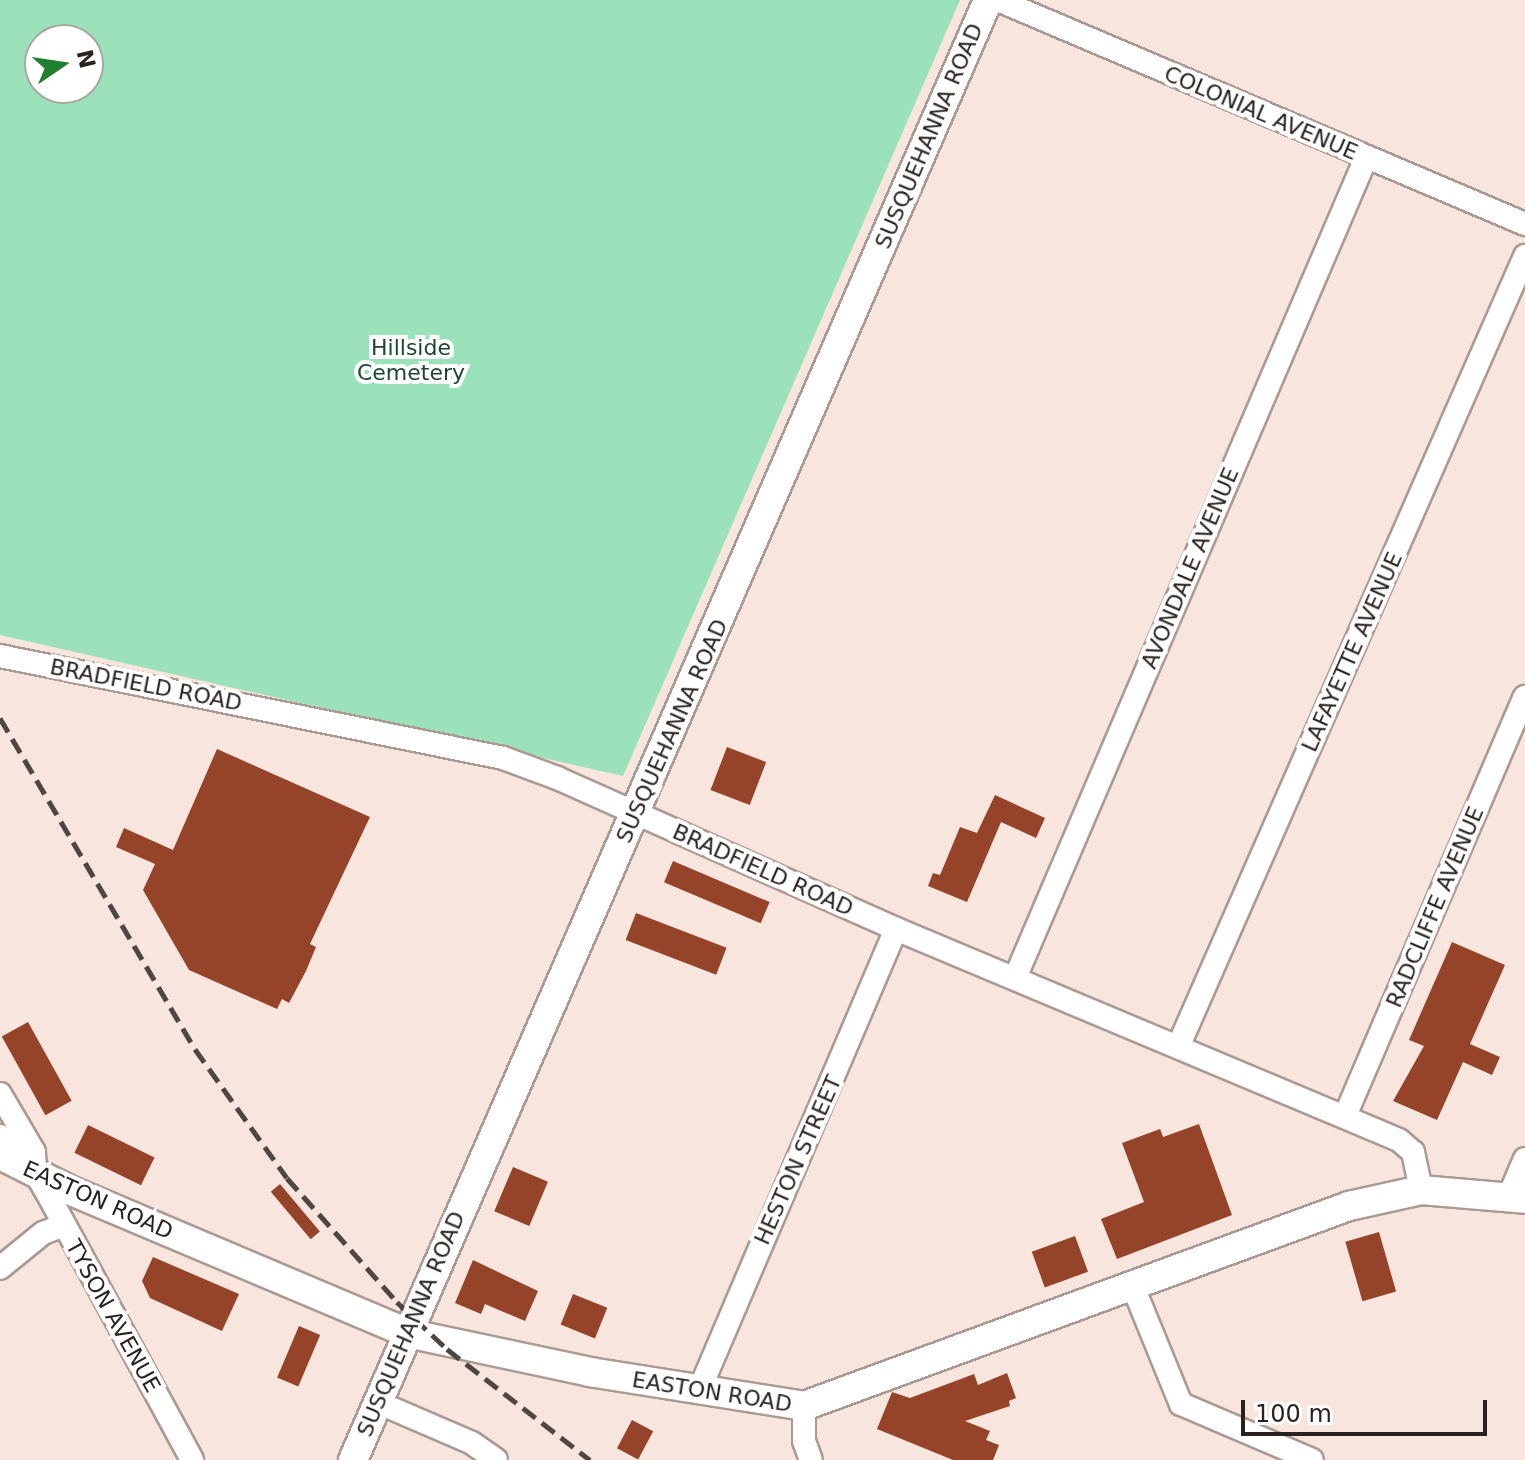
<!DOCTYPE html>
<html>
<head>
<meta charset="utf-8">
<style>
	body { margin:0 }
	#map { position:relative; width:1525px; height:1460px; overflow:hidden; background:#f8e5dd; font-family:"DejaVu Sans",sans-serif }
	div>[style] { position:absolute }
	.green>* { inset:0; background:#9be1b9 }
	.building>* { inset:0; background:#95442a; transform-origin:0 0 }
	.roads { filter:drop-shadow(2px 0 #ab9a93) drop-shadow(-2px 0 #ab9a93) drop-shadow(0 2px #ab9a93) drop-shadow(0 -2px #ab9a93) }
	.minor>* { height:22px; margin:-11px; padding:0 11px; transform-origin:11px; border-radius:11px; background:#fff }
	.major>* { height:28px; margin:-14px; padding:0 14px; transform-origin:14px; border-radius:14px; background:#fff }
	.rail>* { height:5px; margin-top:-2.5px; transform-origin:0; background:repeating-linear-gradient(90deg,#4e4642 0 16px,transparent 0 24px) }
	span { translate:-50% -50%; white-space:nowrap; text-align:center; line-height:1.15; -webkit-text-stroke:8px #fff; paint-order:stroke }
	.street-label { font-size:22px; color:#292320 }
	.park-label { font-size:22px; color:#1e4632 }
	.north { position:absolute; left:24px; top:24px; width:80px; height:80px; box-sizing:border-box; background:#fff; border:2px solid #a9a7a6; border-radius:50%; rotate:77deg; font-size:22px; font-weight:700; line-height:32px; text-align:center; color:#292320 }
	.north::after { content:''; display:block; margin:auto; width:28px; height:36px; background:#207f30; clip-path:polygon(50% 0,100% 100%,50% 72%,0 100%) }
	.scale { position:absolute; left:1241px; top:1400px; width:246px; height:36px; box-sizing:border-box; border:4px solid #292320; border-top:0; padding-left:10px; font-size:24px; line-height:28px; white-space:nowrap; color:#292320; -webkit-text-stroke:6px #fff; paint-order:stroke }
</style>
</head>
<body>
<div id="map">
	<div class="green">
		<i style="clip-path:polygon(evenodd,0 0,960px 0,623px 776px,0 635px,0 0,40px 40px,88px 40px,88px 88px,40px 88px,40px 40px)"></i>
	</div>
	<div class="building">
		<i style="left:727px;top:747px;width:42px;height:46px;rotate:21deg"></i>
		<i style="clip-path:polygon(217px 749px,370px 817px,310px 944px,316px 947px,306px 971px,289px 1003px,282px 999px,277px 1009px,189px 970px,143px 890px,155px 864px,116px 847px,124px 828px,173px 850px)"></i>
		<i style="clip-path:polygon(995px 795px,1045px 818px,1036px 838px,1001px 822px,967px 902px,928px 886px,933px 873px,940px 875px,960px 827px,977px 833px)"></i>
		<i style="left:673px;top:861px;width:105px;height:23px;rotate:23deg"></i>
		<i style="left:636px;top:913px;width:97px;height:29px;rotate:21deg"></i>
		<i style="clip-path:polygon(1452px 942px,1505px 965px,1470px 1044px,1500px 1057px,1492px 1075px,1463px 1062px,1437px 1120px,1393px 1101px,1424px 1046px,1409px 1040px)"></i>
		<i style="left:28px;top:1022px;width:90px;height:30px;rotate:61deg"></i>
		<i style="clip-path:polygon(1199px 1124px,1232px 1215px,1117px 1259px,1101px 1219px,1144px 1202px,1122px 1143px,1160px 1129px,1163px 1137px)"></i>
		<i style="left:88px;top:1125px;width:74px;height:31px;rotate:26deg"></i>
		<i style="left:513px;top:1167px;width:38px;height:48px;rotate:23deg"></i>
		<i style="left:280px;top:1184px;width:62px;height:12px;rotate:50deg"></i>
		<i style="left:1379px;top:1232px;width:62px;height:35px;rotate:74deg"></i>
		<i style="left:1075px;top:1236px;width:38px;height:46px;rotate:70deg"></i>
		<i style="clip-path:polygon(153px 1257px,239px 1294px,222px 1331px,150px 1298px,142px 1281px)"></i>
		<i style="clip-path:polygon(473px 1260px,538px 1291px,525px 1321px,485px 1304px,481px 1314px,455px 1303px)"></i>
		<i style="left:573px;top:1294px;width:37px;height:33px;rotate:22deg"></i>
		<i style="left:299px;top:1326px;width:23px;height:56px;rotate:23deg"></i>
		<i style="clip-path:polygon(1007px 1373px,1016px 1398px,1009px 1401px,1010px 1406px,965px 1421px,990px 1431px,986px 1440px,999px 1445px,993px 1460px,953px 1460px,877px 1429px,892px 1392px,910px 1398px,974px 1374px,978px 1385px)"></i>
		<i style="left:632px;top:1420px;width:24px;height:32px;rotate:28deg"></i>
	</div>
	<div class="roads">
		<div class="minor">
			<i style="left:998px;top:0;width:573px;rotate:23.03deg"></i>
			<i style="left:0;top:656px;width:513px;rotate:11.46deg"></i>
			<i style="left:503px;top:758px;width:58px;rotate:20.3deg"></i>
			<i style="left:557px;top:778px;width:371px;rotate:24deg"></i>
			<i style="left:896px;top:929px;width:545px;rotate:22.76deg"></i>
			<i style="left:1399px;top:1140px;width:18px;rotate:41deg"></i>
			<i style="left:1413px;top:1152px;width:39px;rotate:78deg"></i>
			<i style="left:1015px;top:978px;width:892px;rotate:-66.83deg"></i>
			<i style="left:1178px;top:1047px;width:864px;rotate:-66.31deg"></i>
			<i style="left:0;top:1094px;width:67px;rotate:59.6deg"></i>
			<i style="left:34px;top:1152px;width:19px;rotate:87deg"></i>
			<i style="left:1345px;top:1116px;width:456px;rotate:-66.8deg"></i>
			<i style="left:0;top:1136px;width:50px;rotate:45.8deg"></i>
			<i style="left:35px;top:1172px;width:30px;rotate:60deg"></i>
			<i style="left:50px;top:1198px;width:298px;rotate:61.5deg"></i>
			<i style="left:1510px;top:1194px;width:38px;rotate:-67deg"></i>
			<i style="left:0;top:1268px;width:55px;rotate:-39.1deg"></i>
			<i style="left:43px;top:1233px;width:22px;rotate:-21deg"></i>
			<i style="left:1134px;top:1289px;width:124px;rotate:67.8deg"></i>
			<i style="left:1181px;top:1404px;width:142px;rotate:23.1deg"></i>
			<i style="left:699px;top:1391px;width:502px;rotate:-66.91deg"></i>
			<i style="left:377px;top:1402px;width:103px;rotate:23.3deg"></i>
			<i style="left:472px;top:1443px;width:29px;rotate:35deg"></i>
			<i style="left:804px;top:1406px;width:35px;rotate:90deg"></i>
			<i style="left:804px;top:1441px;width:20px;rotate:70deg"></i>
		</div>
		<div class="major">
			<i style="left:0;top:1155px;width:83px;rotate:26.6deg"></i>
			<i style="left:74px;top:1192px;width:362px;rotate:22.9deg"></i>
			<i style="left:407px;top:1333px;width:187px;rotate:12deg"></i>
			<i style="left:590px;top:1372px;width:217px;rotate:9deg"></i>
			<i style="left:804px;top:1406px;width:581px;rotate:-20.15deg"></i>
			<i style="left:1349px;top:1206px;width:74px;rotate:-12.5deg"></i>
			<i style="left:1421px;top:1190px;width:104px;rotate:4.9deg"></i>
			<i style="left:353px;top:1460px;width:1592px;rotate:-66.49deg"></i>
		</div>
	</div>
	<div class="rail">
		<i style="left:0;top:718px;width:384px;rotate:59.5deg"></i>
		<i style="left:195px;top:1049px;width:158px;rotate:54.5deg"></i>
		<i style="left:287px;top:1178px;width:166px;rotate:48.4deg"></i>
		<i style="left:397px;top:1302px;width:69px;rotate:43.2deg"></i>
		<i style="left:447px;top:1349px;width:181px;rotate:37.8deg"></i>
	</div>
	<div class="street-label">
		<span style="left:1261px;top:113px;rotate:23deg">COLONIAL AVENUE</span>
		<span style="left:929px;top:136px;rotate:-67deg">SUSQUEHANNA ROAD</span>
		<span style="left:1190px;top:568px;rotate:-67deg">AVONDALE AVENUE</span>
		<span style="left:1352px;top:652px;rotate:-66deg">LAFAYETTE AVENUE</span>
		<span style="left:146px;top:685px;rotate:11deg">BRADFIELD ROAD</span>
		<span style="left:672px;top:731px;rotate:-66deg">SUSQUEHANNA ROAD</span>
		<span style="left:763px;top:870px;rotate:24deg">BRADFIELD ROAD</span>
		<span style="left:1435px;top:907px;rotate:-67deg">RADCLIFFE AVENUE</span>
		<span style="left:798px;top:1160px;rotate:-66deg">HESTON STREET</span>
		<span style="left:98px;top:1200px;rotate:24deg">EASTON ROAD</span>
		<span style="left:113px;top:1316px;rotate:61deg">TYSON AVENUE</span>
		<span style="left:411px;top:1324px;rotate:-67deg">SUSQUEHANNA ROAD</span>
		<span style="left:712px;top:1392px;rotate:9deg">EASTON ROAD</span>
	</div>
	<div class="park-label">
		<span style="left:411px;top:360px">Hillside<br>Cemetery</span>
	</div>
	<div class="north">N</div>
	<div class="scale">100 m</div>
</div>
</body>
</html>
